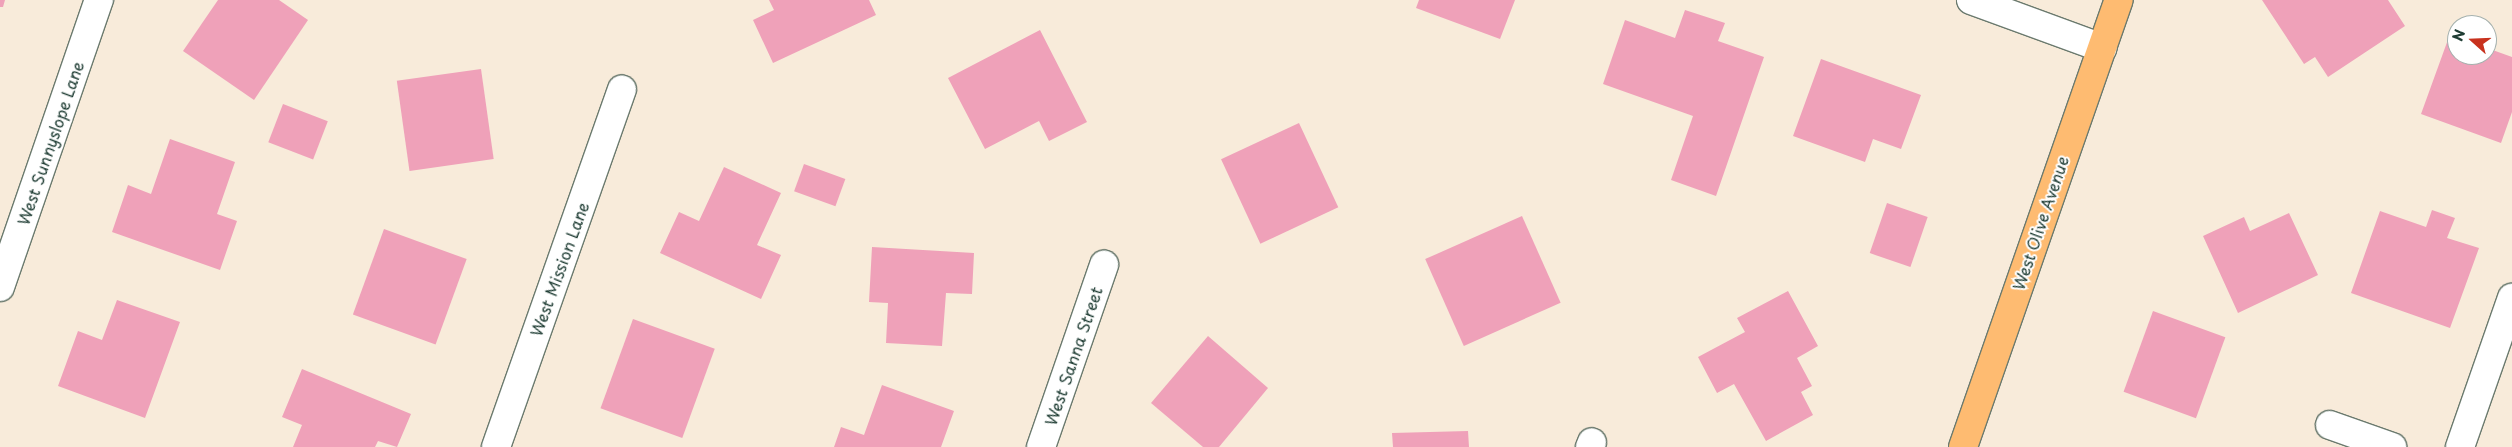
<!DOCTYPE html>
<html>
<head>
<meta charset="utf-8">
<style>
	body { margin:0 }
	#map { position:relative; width:2512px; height:447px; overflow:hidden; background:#f8ebda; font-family:"Playpen Sans",sans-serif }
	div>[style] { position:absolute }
	.building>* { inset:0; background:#efa1b9; transform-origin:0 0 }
	.roads { filter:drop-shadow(1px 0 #6b7a6e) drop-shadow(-1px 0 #6b7a6e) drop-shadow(0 1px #6b7a6e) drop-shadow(0 -1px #6b7a6e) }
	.minor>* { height:28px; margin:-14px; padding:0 14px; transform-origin:14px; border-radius:14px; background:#fff }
	.major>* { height:28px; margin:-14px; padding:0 14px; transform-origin:14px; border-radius:14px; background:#febb71 }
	span { translate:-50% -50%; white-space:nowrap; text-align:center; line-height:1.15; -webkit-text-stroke:4px #fff; paint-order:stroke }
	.street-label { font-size:16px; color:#1f3d34 }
	.north { position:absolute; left:2447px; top:15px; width:50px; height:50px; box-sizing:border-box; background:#fff; border:1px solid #a5b1ae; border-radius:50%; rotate:290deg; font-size:14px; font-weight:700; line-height:20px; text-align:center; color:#1f3d34 }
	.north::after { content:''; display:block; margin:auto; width:18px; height:22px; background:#c8321e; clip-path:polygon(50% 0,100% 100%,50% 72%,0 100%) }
</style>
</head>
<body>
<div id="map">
	<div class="building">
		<i style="clip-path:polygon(0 0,5px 0,3px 7px,0 7px)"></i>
		<i style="clip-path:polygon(218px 0,279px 0,308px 20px,254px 100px,183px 51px)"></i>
		<i style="clip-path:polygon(769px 0,869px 0,876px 15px,773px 63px,753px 20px,774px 10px)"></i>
		<i style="clip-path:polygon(1419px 0,1515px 0,1500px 39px,1416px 8px)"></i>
		<i style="clip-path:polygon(2262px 0,2388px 0,2405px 26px,2328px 77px,2315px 57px,2304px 64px)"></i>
		<i style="clip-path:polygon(1685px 10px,1725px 23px,1718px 41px,1764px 57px,1716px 196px,1671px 180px,1693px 116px,1603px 84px,1625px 20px,1675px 38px)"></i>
		<i style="clip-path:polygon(1040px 30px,1087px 122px,1049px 141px,1039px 121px,985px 149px,948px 78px)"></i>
		<i style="clip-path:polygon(2450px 34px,2457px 37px,2457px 55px,2487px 55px,2487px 48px,2512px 57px,2512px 112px,2501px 143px,2421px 114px)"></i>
		<i style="clip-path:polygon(1821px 59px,1921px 95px,1901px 149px,1873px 139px,1865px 162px,1793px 136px)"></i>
		<i style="left:481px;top:69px;width:91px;height:85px;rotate:82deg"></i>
		<i style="left:283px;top:104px;width:48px;height:41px;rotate:21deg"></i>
		<i style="left:1299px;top:123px;width:93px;height:86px;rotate:65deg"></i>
		<i style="clip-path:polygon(170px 139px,235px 162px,217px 214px,237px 221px,220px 270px,112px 232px,128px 185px,151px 194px)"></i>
		<i style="left:804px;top:164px;width:44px;height:29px;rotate:20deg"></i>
		<i style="clip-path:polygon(724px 167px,781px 193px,757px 245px,781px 255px,761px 299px,660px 253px,679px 212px,699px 221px)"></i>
		<i style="left:1887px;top:203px;width:43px;height:53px;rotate:19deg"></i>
		<i style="clip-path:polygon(2432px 210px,2455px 218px,2447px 238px,2479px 248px,2450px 328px,2351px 293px,2380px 211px,2426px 227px)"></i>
		<i style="clip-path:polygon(2289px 213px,2318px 275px,2238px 313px,2203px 236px,2244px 217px,2250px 231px)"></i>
		<i style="left:1522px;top:216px;width:95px;height:106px;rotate:66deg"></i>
		<i style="left:384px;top:229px;width:88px;height:91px;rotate:20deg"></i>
		<i style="clip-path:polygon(872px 247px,974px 253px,972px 294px,946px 293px,942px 346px,886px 343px,888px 303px,869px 302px)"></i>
		<i style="clip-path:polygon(1788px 291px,1818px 346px,1797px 358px,1812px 386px,1801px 392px,1813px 415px,1766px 441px,1734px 384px,1717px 393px,1698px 357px,1745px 332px,1737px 318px)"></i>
		<i style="clip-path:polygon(117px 300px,180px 322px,145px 418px,58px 386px,78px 331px,102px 340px)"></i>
		<i style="left:2153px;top:311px;width:77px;height:86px;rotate:20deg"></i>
		<i style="left:633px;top:319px;width:87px;height:95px;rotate:20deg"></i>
		<i style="clip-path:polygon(1208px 336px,1268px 388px,1219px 447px,1203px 447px,1151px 403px)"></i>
		<i style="clip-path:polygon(302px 369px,411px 414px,397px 447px,378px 441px,375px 447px,293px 447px,302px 425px,282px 417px)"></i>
		<i style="clip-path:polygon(882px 385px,954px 411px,941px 447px,834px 447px,841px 427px,864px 435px)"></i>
		<i style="clip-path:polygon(1468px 431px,1469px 447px,1393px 447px,1392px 433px)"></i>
	</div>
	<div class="roads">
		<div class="minor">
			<i style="left:1971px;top:0;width:140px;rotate:20.1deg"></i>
			<i style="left:0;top:287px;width:304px;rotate:-71deg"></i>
			<i style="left:2330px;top:425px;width:66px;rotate:19.5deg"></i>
			<i style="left:496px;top:447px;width:379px;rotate:-70.6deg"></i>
			<i style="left:1041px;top:447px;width:193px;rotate:-70.9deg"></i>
			<i style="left:1590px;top:447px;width:5px;rotate:-68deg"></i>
			<i style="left:2460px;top:447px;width:158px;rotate:-70.8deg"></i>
		</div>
		<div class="major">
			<i style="left:1963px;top:447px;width:473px;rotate:-70.8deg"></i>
		</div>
	</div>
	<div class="street-label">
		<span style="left:50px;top:143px;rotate:-71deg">West Sunnyslope Lane</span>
		<span style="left:2040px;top:223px;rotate:-71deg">West Olive Avenue</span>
		<span style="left:559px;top:269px;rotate:-70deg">West Mission Lane</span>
		<span style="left:1073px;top:356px;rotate:-71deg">West Sanna Street</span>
	</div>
	<div class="north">N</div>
</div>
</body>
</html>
